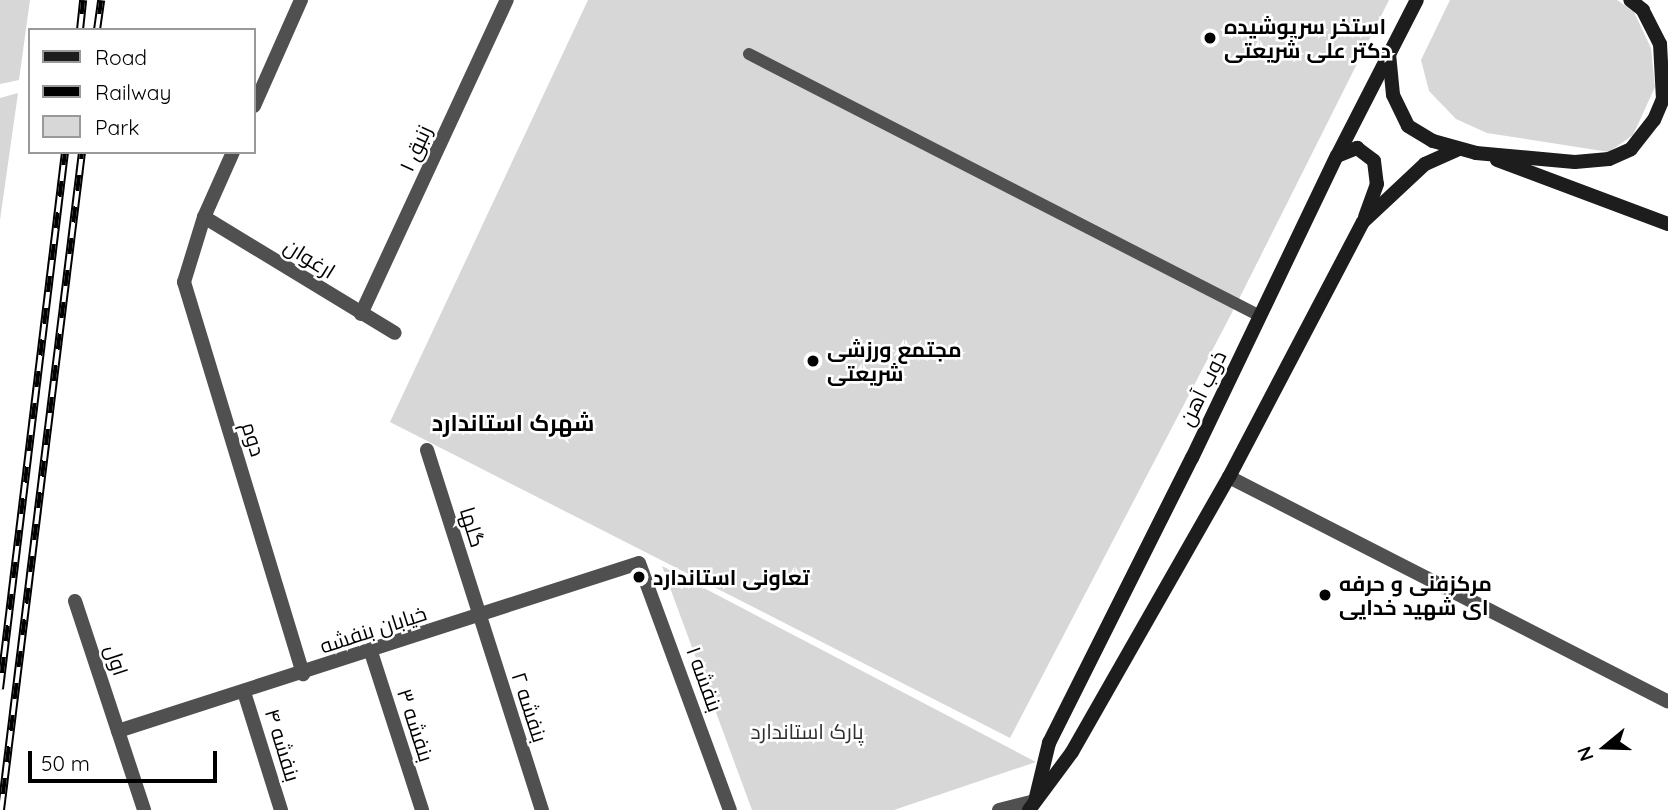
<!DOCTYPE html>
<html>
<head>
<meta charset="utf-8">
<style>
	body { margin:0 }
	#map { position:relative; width:1668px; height:810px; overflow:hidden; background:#fff; font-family:Quicksand,Cairo,sans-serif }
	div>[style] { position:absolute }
	.green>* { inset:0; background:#d7d7d7 }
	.service>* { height:12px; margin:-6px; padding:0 6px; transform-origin:6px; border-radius:6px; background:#505050 }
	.minor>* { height:14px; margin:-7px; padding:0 7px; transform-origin:7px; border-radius:7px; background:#505050 }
	.secondary>* { height:14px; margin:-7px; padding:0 7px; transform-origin:7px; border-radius:7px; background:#1d1d1d }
	.rail>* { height:8px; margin-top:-4px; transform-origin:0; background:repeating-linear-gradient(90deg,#fff 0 16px,#000 0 32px); box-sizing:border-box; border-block:2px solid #000 }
	.dots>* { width:19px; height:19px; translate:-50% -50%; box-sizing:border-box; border:4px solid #fff; border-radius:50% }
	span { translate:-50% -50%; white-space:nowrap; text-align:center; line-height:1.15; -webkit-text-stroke:5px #fff; paint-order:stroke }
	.poi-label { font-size:21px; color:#000; font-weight:700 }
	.left { translate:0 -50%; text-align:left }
	.street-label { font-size:21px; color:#000 }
	.park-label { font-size:21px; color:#2e2e2e }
	.neighbourhood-label { font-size:23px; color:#000; font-weight:700 }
	.legend { position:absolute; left:28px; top:28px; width:228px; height:126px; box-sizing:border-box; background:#fff; border:2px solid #999; margin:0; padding:9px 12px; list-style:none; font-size:21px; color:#000 }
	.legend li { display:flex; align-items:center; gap:14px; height:35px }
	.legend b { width:35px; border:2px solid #999 }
	.north { position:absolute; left:1570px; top:712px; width:70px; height:70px; -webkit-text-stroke:5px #fff; paint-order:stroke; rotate:251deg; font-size:19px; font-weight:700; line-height:28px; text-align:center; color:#000 }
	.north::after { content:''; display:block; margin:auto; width:24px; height:32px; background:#000; clip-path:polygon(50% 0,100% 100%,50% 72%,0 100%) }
	.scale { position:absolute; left:28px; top:751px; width:189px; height:32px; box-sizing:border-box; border:4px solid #000; border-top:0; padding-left:9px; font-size:21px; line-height:24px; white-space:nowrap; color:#000; -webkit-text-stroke:5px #fff; paint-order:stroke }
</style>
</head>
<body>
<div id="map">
	<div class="green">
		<i style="clip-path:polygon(0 0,30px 0,19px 80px,0 84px)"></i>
		<i style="clip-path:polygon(588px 0,1389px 0,1239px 299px,1010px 738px,390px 422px)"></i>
		<i style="clip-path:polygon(1450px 0,1617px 0,1634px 12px,1651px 48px,1655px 87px,1633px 135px,1609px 152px,1487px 133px,1456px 119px,1429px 91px,1421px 60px)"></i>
		<i style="clip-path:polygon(18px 93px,0 220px,0 98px)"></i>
		<i style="clip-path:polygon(662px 566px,1036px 762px,894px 810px,752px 810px)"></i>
	</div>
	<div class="service">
		<i style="left:749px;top:54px;width:574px;rotate:27.15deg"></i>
	</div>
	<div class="minor">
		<i style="left:254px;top:106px;width:116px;rotate:-66.1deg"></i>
		<i style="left:233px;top:152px;width:71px;rotate:114deg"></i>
		<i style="left:204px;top:217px;width:68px;rotate:107.1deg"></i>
		<i style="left:184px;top:282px;width:410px;rotate:73.1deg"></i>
		<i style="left:204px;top:217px;width:223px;rotate:31.3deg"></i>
		<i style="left:361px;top:314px;width:346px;rotate:-65.1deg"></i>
		<i style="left:427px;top:450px;width:378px;rotate:72.3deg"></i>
		<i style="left:1229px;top:477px;width:493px;rotate:27.1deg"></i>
		<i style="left:75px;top:601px;width:220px;rotate:71.7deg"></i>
		<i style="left:371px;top:652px;width:166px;rotate:72.1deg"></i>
		<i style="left:244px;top:692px;width:124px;rotate:72.6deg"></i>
		<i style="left:118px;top:731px;width:547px;rotate:-17.87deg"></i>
		<i style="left:639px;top:563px;width:263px;rotate:69.8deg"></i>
		<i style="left:999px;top:810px;width:36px;rotate:-14deg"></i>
	</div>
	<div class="secondary">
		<i style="left:1389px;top:54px;width:41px;rotate:84.4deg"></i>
		<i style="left:1393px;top:95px;width:34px;rotate:64deg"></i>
		<i style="left:1408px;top:126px;width:29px;rotate:31deg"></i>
		<i style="left:1433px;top:141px;width:45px;rotate:15.6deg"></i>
		<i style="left:1476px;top:153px;width:99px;rotate:5.2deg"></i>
		<i style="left:1575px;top:162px;width:34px;rotate:-5deg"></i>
		<i style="left:1609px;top:159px;width:24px;rotate:-24deg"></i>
		<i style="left:1631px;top:149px;width:37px;rotate:-52deg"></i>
		<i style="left:1654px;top:120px;width:23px;rotate:-67deg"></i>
		<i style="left:1663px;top:99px;width:55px;rotate:-93.1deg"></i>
		<i style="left:1660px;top:44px;width:38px;rotate:-117deg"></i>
		<i style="left:1643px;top:10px;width:16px;rotate:-142deg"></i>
		<i style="left:1337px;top:156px;width:22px;rotate:-22deg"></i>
		<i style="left:1357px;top:148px;width:21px;rotate:37deg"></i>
		<i style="left:1374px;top:161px;width:23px;rotate:83deg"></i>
		<i style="left:1377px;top:184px;width:35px;rotate:110deg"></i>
		<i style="left:1497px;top:160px;width:183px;rotate:20.5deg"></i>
		<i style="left:1036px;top:797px;width:56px;rotate:-76.5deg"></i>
		<i style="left:1049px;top:743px;width:319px;rotate:-63.4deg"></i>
		<i style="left:1192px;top:458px;width:335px;rotate:-64.4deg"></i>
		<i style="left:1337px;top:156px;width:175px;rotate:-62.9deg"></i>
		<i style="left:1029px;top:810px;width:72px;rotate:-53.4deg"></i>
		<i style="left:1072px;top:752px;width:317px;rotate:-60.3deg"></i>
		<i style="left:1229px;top:477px;width:288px;rotate:-62.3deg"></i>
		<i style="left:1363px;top:222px;width:85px;rotate:-43.1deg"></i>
		<i style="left:1425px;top:164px;width:35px;rotate:-24deg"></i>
	</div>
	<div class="rail">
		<i style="left:80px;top:30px;width:30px;rotate:-84deg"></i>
		<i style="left:97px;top:30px;width:30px;rotate:-82deg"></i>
		<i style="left:0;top:689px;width:541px;rotate:-83.1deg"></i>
		<i style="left:1px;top:810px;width:663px;rotate:-82.98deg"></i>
	</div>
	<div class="dots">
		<i style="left:1210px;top:38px;background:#000"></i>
		<i style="left:813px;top:361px;background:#000"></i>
		<i style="left:639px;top:577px;background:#000"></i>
		<i style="left:1325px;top:595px;background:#000"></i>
	</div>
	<div class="poi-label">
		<span class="left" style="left:1224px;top:38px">استخر سرپوشیده<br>دکتر علی شریعتی</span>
		<span class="left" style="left:827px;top:361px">مجتمع ورزشی<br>شریعتی</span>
		<span class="left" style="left:653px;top:577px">تعاونی استاندارد</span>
		<span class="left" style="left:1339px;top:595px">مرکزفنی و حرفه<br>ای شهید خدایی</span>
	</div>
	<div class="street-label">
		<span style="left:415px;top:148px;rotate:-65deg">زنبق ۱</span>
		<span style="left:310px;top:258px;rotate:32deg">ارغوان</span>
		<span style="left:1202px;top:388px;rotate:-64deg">ذوب آهن</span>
		<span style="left:254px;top:439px;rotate:73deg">دوم</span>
		<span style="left:473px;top:527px;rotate:73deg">گلها</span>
		<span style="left:373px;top:629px;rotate:-18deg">خیابان بنفشه</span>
		<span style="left:117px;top:660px;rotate:72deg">اول</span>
		<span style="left:705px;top:679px;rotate:70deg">بنفشه ۱</span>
		<span style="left:530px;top:707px;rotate:72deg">بنفشه ۲</span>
		<span style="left:416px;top:725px;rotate:72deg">بنفشه ۳</span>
		<span style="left:283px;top:745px;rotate:73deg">بنفشه ۴</span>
	</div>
	<div class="park-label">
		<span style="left:807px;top:731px">پارک استاندارد</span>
	</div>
	<div class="neighbourhood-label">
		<span style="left:513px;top:423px">شهرک استاندارد</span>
	</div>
	<ul class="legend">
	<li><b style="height:9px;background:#1d1d1d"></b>Road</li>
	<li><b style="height:9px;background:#000"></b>Railway</li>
	<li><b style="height:19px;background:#d7d7d7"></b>Park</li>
	</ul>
	<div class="north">N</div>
	<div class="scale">50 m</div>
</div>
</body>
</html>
